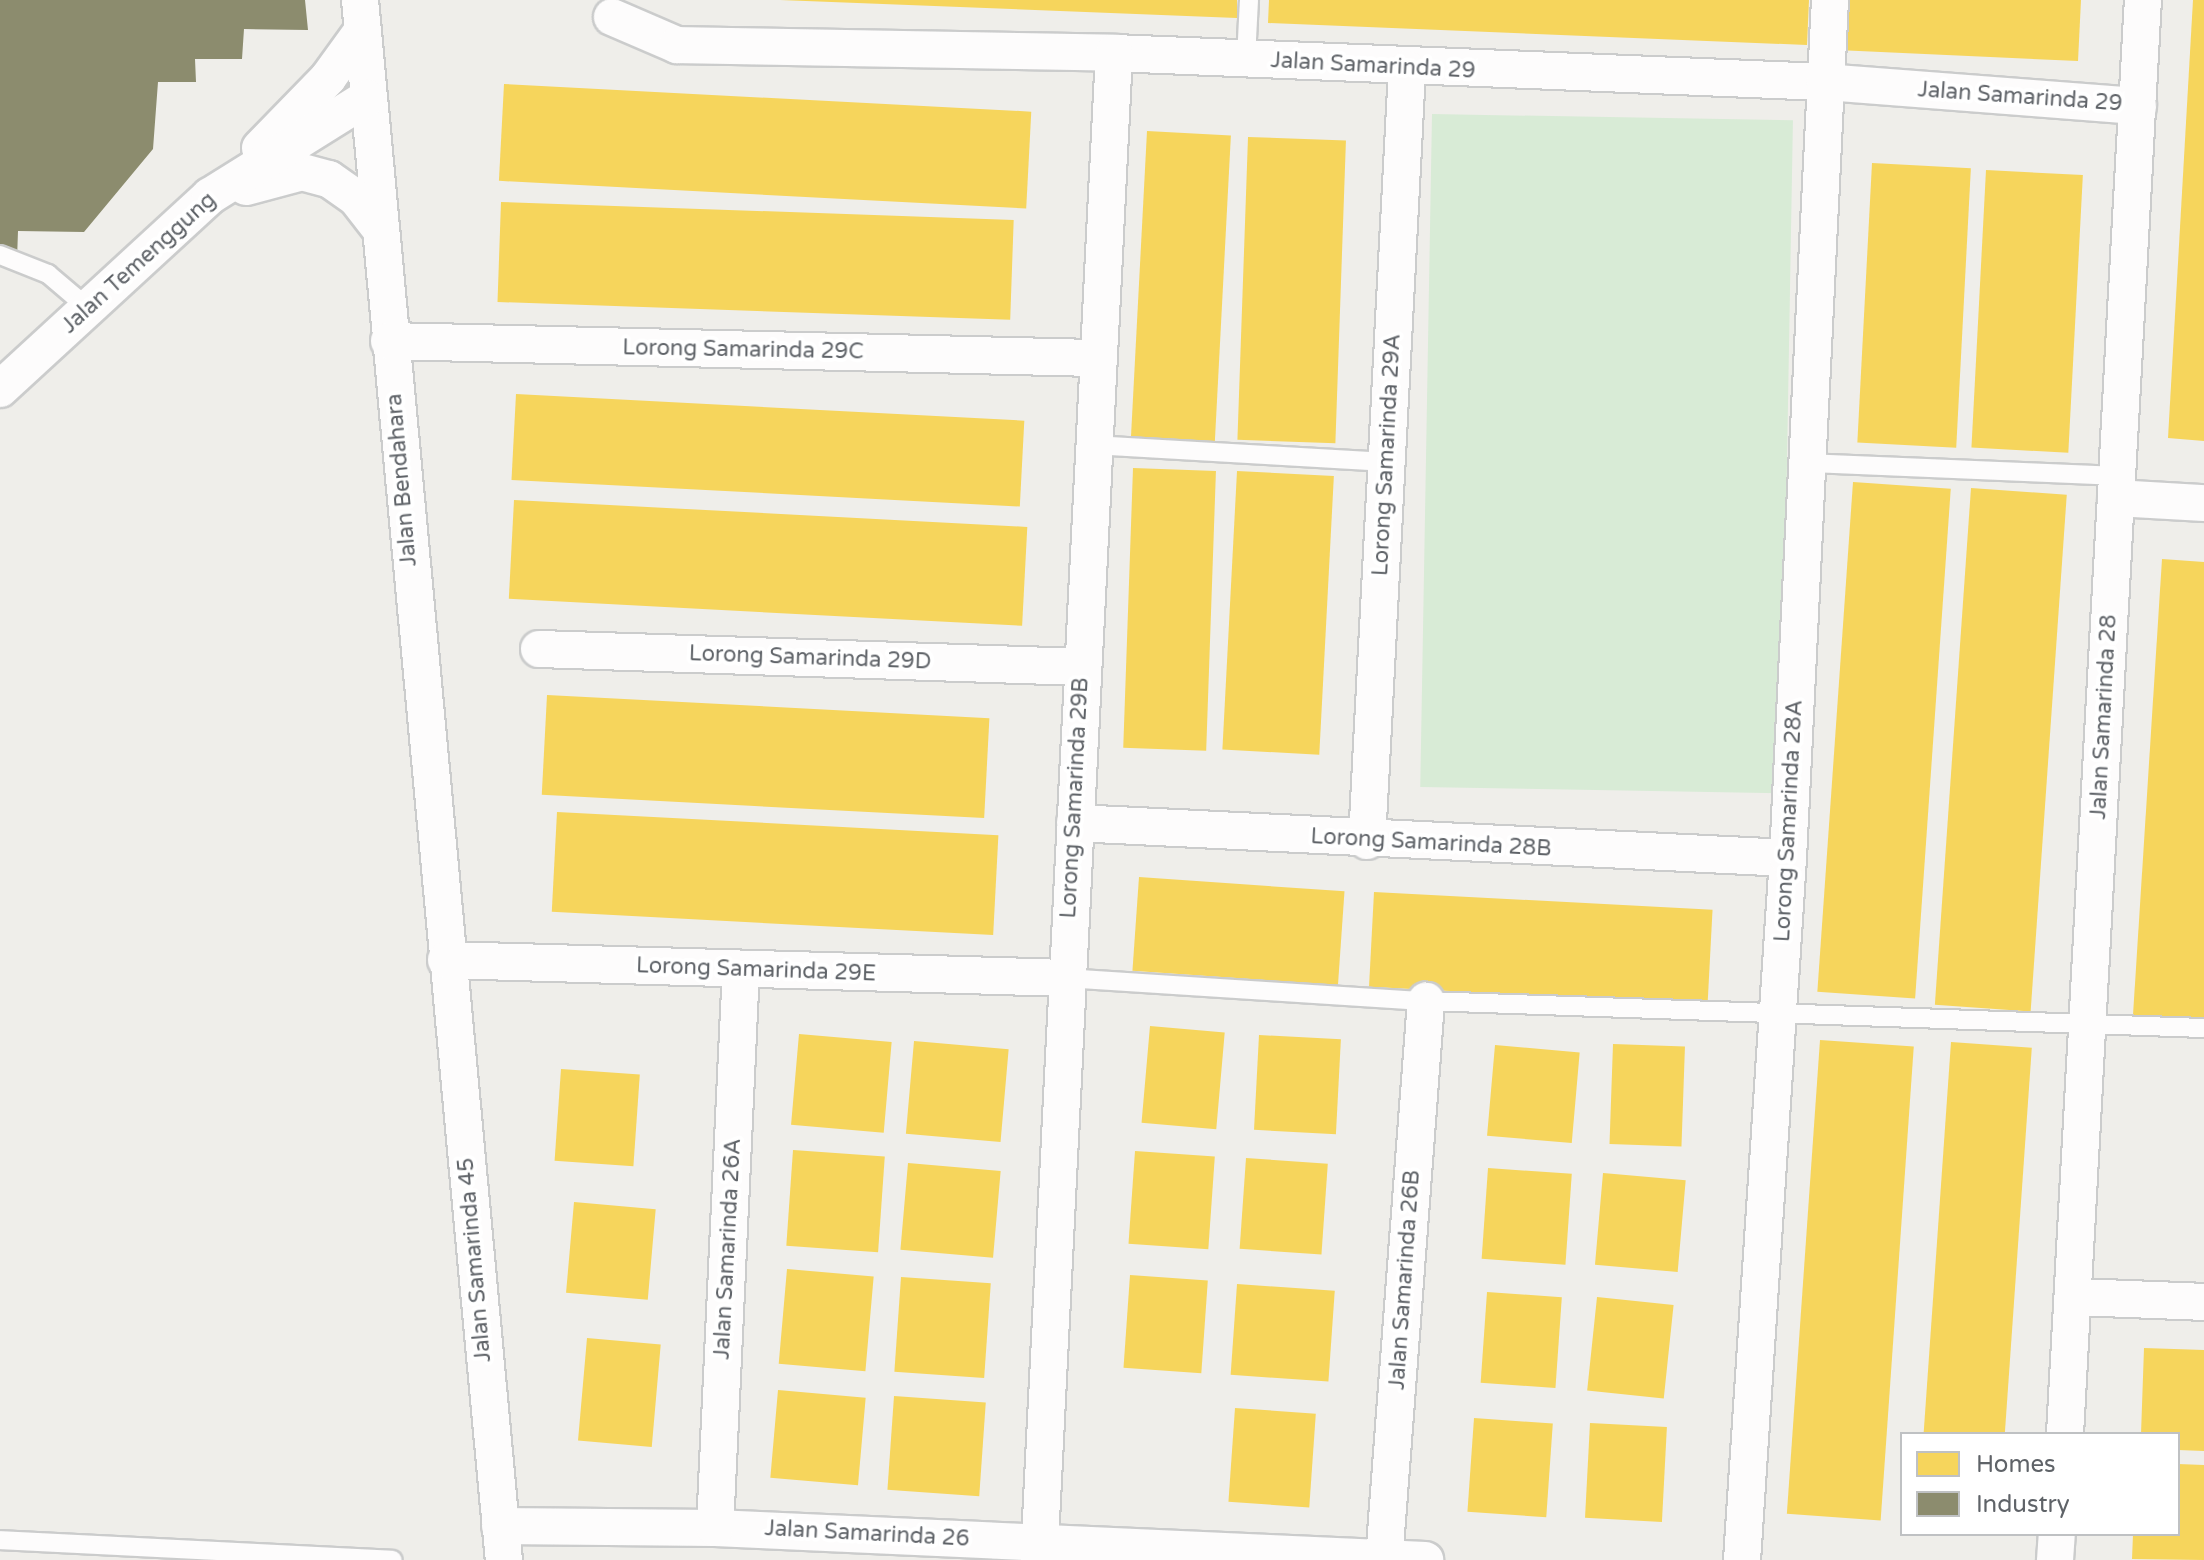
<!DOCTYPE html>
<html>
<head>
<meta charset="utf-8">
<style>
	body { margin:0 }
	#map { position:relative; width:2204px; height:1560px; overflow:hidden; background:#efeeea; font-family:"Varela Round",sans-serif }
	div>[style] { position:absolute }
	.green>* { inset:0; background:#d8ebd6; transform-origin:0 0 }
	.homes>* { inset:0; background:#f6d55c; transform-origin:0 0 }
	.industry>* { inset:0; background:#8c8c6e }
	.roads { filter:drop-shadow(2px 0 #cbcccc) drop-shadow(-2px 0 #cbcccc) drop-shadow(0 2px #cbcccc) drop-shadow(0 -2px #cbcccc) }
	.lane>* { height:18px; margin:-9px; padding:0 9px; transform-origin:9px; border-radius:9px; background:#fdfcfc }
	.street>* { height:36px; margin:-18px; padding:0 18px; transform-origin:18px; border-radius:18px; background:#fdfcfc }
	span { translate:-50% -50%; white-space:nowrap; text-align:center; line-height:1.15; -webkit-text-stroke:8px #fff; paint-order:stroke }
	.street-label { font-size:22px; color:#5f6368 }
	.legend { position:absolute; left:1900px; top:1432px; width:280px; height:104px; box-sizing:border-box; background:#fff; border:2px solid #bfc1c3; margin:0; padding:10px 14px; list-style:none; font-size:24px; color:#5f6368 }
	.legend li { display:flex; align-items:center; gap:16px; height:40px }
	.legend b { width:40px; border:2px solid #bfc1c3 }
</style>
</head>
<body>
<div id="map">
	<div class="green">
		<i style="left:1432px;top:114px;width:361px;height:673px;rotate:1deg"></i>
	</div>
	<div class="homes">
		<i style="clip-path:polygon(780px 0,1237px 0,1237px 18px)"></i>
		<i style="clip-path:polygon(1269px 0,1809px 0,1807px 45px,1268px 23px)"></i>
		<i style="clip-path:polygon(1839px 0,2081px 0,2078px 61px,1837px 50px)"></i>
		<i style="clip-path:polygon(2193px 0,2204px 0,2204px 441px,2168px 438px)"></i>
		<i style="left:504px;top:84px;width:528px;height:97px;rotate:3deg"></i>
		<i style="left:1147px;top:131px;width:84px;height:308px;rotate:3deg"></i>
		<i style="left:1248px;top:137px;width:98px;height:303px;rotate:2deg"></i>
		<i style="left:1872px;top:163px;width:99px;height:280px;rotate:3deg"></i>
		<i style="left:1986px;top:170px;width:97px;height:278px;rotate:3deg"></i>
		<i style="left:501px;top:202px;width:513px;height:100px;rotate:2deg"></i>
		<i style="left:516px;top:394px;width:509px;height:86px;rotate:3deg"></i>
		<i style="left:1133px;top:468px;width:83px;height:280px;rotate:2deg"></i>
		<i style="left:1237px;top:471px;width:97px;height:279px;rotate:3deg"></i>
		<i style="left:1853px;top:482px;width:98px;height:511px;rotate:4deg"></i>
		<i style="left:1971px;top:488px;width:96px;height:518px;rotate:4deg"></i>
		<i style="left:514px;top:500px;width:514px;height:99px;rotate:3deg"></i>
		<i style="clip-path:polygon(2162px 559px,2204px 562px,2204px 1020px,2133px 1015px)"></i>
		<i style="left:547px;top:695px;width:443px;height:100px;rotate:3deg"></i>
		<i style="left:557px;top:812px;width:442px;height:100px;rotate:3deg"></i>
		<i style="left:1139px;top:877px;width:206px;height:94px;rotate:4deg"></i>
		<i style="left:1374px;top:892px;width:339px;height:95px;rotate:3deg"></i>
		<i style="left:1150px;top:1026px;width:75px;height:97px;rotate:5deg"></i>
		<i style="left:799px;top:1034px;width:93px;height:91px;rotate:5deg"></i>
		<i style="left:1259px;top:1035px;width:82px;height:95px;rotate:3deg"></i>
		<i style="left:1820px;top:1040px;width:94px;height:475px;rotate:4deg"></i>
		<i style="left:914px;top:1041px;width:95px;height:93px;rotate:5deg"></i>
		<i style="left:1951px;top:1042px;width:81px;height:393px;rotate:4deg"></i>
		<i style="left:1613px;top:1044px;width:72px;height:100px;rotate:2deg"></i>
		<i style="left:1495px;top:1045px;width:85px;height:91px;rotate:5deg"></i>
		<i style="left:561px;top:1069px;width:79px;height:92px;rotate:4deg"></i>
		<i style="left:793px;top:1150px;width:92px;height:96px;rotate:4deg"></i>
		<i style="left:1135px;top:1151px;width:80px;height:93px;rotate:4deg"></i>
		<i style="left:1246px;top:1158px;width:82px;height:91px;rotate:4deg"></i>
		<i style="left:908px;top:1163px;width:93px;height:87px;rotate:5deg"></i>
		<i style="left:1488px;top:1168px;width:84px;height:91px;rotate:4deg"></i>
		<i style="left:1603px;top:1173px;width:83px;height:92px;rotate:5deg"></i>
		<i style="left:574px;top:1202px;width:82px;height:91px;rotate:5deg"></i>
		<i style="left:787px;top:1269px;width:87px;height:95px;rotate:5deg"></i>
		<i style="left:1130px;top:1275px;width:78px;height:93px;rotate:4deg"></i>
		<i style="left:901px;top:1277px;width:90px;height:95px;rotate:4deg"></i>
		<i style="left:1237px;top:1284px;width:98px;height:91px;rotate:4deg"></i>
		<i style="left:1487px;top:1292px;width:75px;height:91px;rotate:4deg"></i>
		<i style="left:1597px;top:1297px;width:77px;height:94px;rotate:6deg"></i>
		<i style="left:587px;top:1338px;width:74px;height:103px;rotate:5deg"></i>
		<i style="clip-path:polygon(2144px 1348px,2204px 1350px,2204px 1451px,2178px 1450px,2178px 1434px,2141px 1434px)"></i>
		<i style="left:778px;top:1390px;width:88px;height:88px;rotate:5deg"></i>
		<i style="left:894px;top:1396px;width:92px;height:94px;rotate:4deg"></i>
		<i style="left:1235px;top:1408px;width:81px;height:94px;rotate:4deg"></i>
		<i style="left:1474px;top:1418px;width:79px;height:94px;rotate:4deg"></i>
		<i style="left:1590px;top:1423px;width:77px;height:95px;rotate:3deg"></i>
		<i style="clip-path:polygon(2178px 1464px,2204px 1465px,2204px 1560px,2132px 1559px,2133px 1534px,2178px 1534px)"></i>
	</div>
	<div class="industry">
		<i style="clip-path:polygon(0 0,305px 0,308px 30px,244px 29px,242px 59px,195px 59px,196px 82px,158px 82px,153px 149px,84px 232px,18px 231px,17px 260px,0 259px)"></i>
	</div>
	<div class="roads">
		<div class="lane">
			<i style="left:1246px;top:59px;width:59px;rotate:-87.1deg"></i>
			<i style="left:0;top:255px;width:52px;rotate:21.6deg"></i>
			<i style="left:48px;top:274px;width:52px;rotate:40.4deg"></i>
			<i style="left:1093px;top:445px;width:294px;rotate:3.3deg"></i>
			<i style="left:1808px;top:463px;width:309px;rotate:2.4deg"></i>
			<i style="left:1066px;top:978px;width:361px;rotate:3.7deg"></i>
			<i style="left:1426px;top:1001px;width:778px;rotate:1.99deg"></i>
			<i style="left:0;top:1540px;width:393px;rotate:2.9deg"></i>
		</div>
		<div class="street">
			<i style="left:360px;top:0;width:1567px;rotate:84.73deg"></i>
			<i style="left:612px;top:17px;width:71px;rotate:23.3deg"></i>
			<i style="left:677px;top:45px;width:437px;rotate:1deg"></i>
			<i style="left:1114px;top:53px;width:712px;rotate:2.34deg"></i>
			<i style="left:1825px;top:82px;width:314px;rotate:4.4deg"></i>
			<i style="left:260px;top:148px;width:98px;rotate:-45.8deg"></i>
			<i style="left:328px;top:78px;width:58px;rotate:-54.1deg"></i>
			<i style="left:246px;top:187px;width:58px;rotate:-15deg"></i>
			<i style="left:302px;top:172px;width:28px;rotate:15deg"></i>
			<i style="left:329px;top:179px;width:33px;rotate:35deg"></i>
			<i style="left:356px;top:198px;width:36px;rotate:52deg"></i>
			<i style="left:389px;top:341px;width:708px;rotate:1.38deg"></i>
			<i style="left:0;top:389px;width:285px;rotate:-42.6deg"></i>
			<i style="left:210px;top:196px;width:185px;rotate:-32deg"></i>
			<i style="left:2116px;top:498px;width:88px;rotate:3.3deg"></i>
			<i style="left:539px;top:649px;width:543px;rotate:1.9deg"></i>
			<i style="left:1075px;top:823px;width:714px;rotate:2.81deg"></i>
			<i style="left:1367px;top:841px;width:773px;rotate:-87.03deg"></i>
			<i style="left:446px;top:960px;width:620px;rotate:1.66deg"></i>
			<i style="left:2076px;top:1297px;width:128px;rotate:2.2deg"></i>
			<i style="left:2065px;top:1434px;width:1436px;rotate:-86.89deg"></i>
			<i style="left:500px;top:1526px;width:215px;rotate:0.5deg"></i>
			<i style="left:715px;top:1528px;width:711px;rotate:2.58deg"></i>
			<i style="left:715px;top:1528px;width:560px;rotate:-87.34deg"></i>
			<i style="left:1039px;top:1560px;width:1509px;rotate:-87.15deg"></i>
			<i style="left:1384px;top:1560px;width:561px;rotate:-85.7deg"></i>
			<i style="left:1742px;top:1560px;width:704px;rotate:-86.25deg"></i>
			<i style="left:1788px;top:858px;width:859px;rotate:-87.2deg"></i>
			<i style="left:2055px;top:1560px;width:26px;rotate:-86deg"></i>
		</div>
	</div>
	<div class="street-label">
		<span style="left:1373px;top:66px;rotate:3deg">Jalan Samarinda 29</span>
		<span style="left:2020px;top:97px;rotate:4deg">Jalan Samarinda 29</span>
		<span style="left:139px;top:263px;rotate:-42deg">Jalan Temenggung</span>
		<span style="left:743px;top:350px;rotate:1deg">Lorong Samarinda 29C</span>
		<span style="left:1387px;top:455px;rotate:-87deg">Lorong Samarinda 29A</span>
		<span style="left:402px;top:480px;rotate:-95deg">Jalan Bendahara</span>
		<span style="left:810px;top:658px;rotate:2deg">Lorong Samarinda 29D</span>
		<span style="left:2104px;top:717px;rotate:-87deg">Jalan Samarinda 28</span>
		<span style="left:1075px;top:798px;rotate:-87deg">Lorong Samarinda 29B</span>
		<span style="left:1789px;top:821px;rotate:-87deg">Lorong Samarinda 28A</span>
		<span style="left:1431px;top:843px;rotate:3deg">Lorong Samarinda 28B</span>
		<span style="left:756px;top:970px;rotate:2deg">Lorong Samarinda 29E</span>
		<span style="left:728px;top:1249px;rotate:-87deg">Jalan Samarinda 26A</span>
		<span style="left:475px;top:1260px;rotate:-95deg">Jalan Samarinda 45</span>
		<span style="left:1405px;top:1280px;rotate:-86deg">Jalan Samarinda 26B</span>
		<span style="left:867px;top:1534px;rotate:3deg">Jalan Samarinda 26</span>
	</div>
	<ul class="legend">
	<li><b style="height:22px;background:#f6d55c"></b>Homes</li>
	<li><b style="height:22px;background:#8c8c6e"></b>Industry</li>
	</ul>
</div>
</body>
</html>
